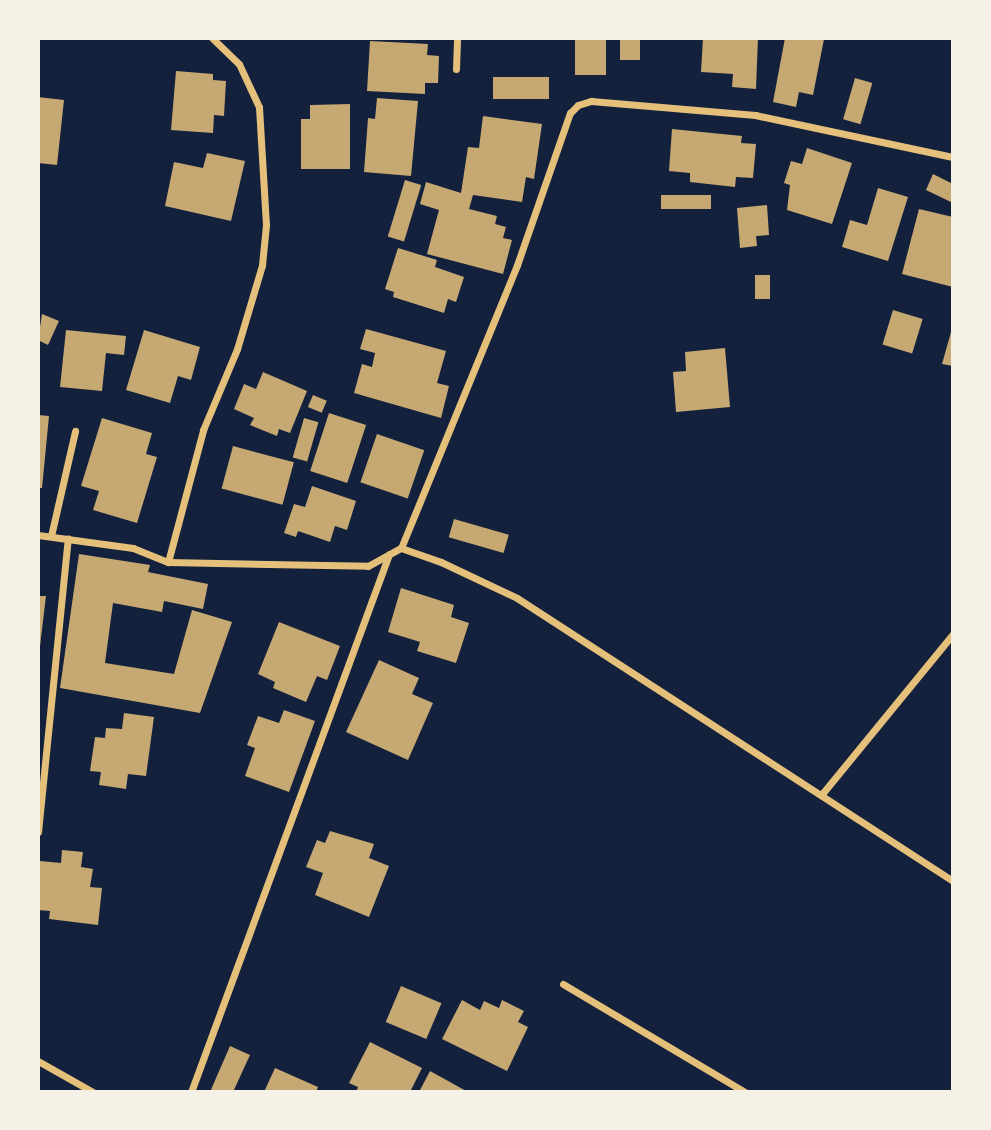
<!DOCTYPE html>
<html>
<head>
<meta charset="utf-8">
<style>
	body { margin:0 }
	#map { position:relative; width:991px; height:1130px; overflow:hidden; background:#14213d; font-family:"Titillium Web",sans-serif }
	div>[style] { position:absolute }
	.building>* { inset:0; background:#c6a872; transform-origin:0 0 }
	.minor>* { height:7px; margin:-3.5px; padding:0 3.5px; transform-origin:3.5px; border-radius:3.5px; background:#e5c07b }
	span { translate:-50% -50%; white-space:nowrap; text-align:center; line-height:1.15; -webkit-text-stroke:5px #f6f1e7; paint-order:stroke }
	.frame { position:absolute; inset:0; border:40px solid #f6f1e7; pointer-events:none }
</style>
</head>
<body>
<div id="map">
	<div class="building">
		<i style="left:575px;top:38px;width:31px;height:37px"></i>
		<i style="left:620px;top:38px;width:20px;height:22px"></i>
		<i style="clip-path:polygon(703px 38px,758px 38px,756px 89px,732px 87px,733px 74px,701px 72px)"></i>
		<i style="clip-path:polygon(785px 38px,824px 39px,813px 95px,799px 92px,796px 107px,773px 102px)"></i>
		<i style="clip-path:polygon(370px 41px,428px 44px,427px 55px,439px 56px,438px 83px,425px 83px,425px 94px,367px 91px)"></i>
		<i style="clip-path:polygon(176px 71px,213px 74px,213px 80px,226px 81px,224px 116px,214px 115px,213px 133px,171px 130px)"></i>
		<i style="left:493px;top:77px;width:56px;height:22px"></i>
		<i style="left:855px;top:78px;width:18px;height:43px;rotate:16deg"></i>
		<i style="clip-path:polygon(38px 97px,64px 100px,57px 165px,38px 163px)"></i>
		<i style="clip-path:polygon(377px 98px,418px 101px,411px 176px,364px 172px,368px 118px,375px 119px)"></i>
		<i style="clip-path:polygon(350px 104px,350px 169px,301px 169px,301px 119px,310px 119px,310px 105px)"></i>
		<i style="clip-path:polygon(483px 116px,542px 124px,534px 179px,526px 177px,522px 202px,473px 195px,469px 209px,497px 216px,495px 224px,506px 227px,503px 238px,512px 240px,503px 274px,427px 254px,439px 210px,420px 204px,426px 182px,461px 193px,468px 147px,479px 148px)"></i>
		<i style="clip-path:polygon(672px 129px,742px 136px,741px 143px,756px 144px,753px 178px,736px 177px,735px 187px,690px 182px,690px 173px,669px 171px)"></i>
		<i style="clip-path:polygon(807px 148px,852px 163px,832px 224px,787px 210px,790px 185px,784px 183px,791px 161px,802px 164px)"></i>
		<i style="clip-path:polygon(207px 153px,245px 161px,231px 221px,165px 206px,174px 162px,203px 168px)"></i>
		<i style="clip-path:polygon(933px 174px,953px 184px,953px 203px,926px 190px)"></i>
		<i style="left:405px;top:180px;width:17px;height:59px;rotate:17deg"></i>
		<i style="clip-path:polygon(878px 188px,908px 197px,888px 261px,842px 247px,850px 220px,867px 225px)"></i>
		<i style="left:711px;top:195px;width:14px;height:50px;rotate:90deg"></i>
		<i style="clip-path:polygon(767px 205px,769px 235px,756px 236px,757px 246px,740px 248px,737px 208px)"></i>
		<i style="clip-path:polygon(919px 209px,953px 217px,953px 287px,902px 274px)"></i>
		<i style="clip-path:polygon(398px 248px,437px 260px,435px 267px,464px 277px,456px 302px,448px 299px,444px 313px,393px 297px,394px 292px,385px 289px)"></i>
		<i style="left:755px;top:275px;width:15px;height:24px"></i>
		<i style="left:893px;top:310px;width:31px;height:36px;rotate:17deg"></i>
		<i style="clip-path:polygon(42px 314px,59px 321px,48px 345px,38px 340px)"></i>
		<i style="clip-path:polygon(953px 325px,953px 366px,942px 364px)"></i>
		<i style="clip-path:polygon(366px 329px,446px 351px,437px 383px,449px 386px,441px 418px,354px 393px,362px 364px,372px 367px,375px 353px,360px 349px)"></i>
		<i style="clip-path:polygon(66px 330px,126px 336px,124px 355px,106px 353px,102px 391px,60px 387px)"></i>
		<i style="clip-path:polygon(144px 330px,200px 347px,191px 380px,178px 376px,170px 403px,126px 390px)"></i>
		<i style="clip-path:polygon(725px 348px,730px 407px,676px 412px,673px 372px,686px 371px,685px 352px)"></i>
		<i style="clip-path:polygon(263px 372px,307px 391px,290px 433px,279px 429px,277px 436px,250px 425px,254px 418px,234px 409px,244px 384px,256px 389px)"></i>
		<i style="left:313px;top:395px;width:15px;height:13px;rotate:23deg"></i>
		<i style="left:329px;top:413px;width:39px;height:61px;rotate:18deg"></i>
		<i style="clip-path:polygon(38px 415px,49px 416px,42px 488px,38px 488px)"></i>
		<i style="clip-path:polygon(102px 418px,152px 433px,146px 454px,157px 457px,137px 523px,93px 510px,99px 491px,81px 486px)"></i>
		<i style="left:304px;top:418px;width:15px;height:41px;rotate:16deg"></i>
		<i style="left:377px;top:434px;width:50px;height:51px;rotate:19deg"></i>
		<i style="left:233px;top:446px;width:63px;height:44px;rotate:15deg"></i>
		<i style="clip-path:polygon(312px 486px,356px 501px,347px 530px,335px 526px,330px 542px,298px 531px,296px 537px,284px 533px,294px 504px,305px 507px)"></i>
		<i style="left:454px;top:519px;width:57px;height:19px;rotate:16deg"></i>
		<i style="clip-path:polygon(79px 554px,150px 565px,148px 572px,208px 584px,203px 609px,164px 601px,162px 612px,113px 603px,105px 663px,174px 674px,192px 610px,232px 622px,200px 713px,60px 688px)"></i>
		<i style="clip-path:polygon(401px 588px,454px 605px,451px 617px,469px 623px,456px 663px,417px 651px,420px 642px,388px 632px)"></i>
		<i style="clip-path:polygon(38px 596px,46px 596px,40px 646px,38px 646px)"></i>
		<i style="clip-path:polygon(279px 622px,340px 646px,327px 680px,317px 676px,306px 702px,273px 688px,275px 682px,258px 674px)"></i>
		<i style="clip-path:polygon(379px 660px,419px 678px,412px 694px,433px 703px,408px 760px,346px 732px)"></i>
		<i style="clip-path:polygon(284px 710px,315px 721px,289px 792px,245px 776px,255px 748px,247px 745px,258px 716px,279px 723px)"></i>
		<i style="clip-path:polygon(124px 713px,154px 717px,146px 776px,128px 774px,126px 789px,99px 785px,101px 772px,90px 771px,95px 737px,105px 738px,106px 728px,122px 729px)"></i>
		<i style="clip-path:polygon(330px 831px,374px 844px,369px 858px,389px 866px,369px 917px,315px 895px,323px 873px,306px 867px,317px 840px,325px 843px)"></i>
		<i style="clip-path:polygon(62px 850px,83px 852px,81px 867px,93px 869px,90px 887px,102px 888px,98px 925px,49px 919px,50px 911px,38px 910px,40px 861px,61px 863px)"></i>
		<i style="left:401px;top:986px;width:44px;height:39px;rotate:23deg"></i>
		<i style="clip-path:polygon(462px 1000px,480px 1010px,484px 1001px,499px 1008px,502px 1000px,524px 1011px,518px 1022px,528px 1027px,507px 1071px,442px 1039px)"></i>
		<i style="clip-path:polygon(370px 1042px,422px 1068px,410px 1092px,356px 1092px,358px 1087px,349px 1083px)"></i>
		<i style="clip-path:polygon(230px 1046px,250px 1055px,233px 1092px,210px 1092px)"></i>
		<i style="clip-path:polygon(275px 1068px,318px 1087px,316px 1092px,264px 1092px)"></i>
		<i style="clip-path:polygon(430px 1071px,468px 1092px,419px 1092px)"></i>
	</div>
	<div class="minor">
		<i style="left:456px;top:69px;width:31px;rotate:-88deg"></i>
		<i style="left:38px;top:535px;width:96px;rotate:7.8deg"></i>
		<i style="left:133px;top:548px;width:38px;rotate:22deg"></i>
		<i style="left:168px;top:562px;width:200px;rotate:1.1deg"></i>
		<i style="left:368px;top:566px;width:38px;rotate:-29deg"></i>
		<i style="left:401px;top:548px;width:42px;rotate:19.3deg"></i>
		<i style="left:441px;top:562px;width:84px;rotate:25.3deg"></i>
		<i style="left:517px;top:598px;width:520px;rotate:32.99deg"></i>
		<i style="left:51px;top:536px;width:108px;rotate:-77.1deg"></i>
		<i style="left:401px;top:548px;width:306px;rotate:-67.7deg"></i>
		<i style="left:517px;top:265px;width:161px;rotate:-70.8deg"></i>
		<i style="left:570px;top:113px;width:11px;rotate:-45deg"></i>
		<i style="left:578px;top:105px;width:14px;rotate:-17deg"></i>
		<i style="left:591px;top:101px;width:165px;rotate:4.9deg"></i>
		<i style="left:755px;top:115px;width:202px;rotate:12deg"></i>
		<i style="left:168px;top:562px;width:137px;rotate:-75.1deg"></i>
		<i style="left:203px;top:430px;width:88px;rotate:-67.2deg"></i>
		<i style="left:237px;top:349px;width:88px;rotate:-73.4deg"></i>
		<i style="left:262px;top:265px;width:40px;rotate:-84.3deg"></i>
		<i style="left:266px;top:225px;width:118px;rotate:-93.4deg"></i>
		<i style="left:259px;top:107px;width:47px;rotate:-114.9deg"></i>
		<i style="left:239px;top:64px;width:37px;rotate:-136deg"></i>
		<i style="left:822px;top:794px;width:207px;rotate:-50.7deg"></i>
		<i style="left:38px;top:832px;width:295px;rotate:-84.2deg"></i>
		<i style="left:563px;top:984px;width:212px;rotate:30.7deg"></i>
		<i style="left:38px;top:1061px;width:63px;rotate:29.4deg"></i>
		<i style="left:191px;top:1092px;width:573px;rotate:-69.79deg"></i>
	</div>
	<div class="frame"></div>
</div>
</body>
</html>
